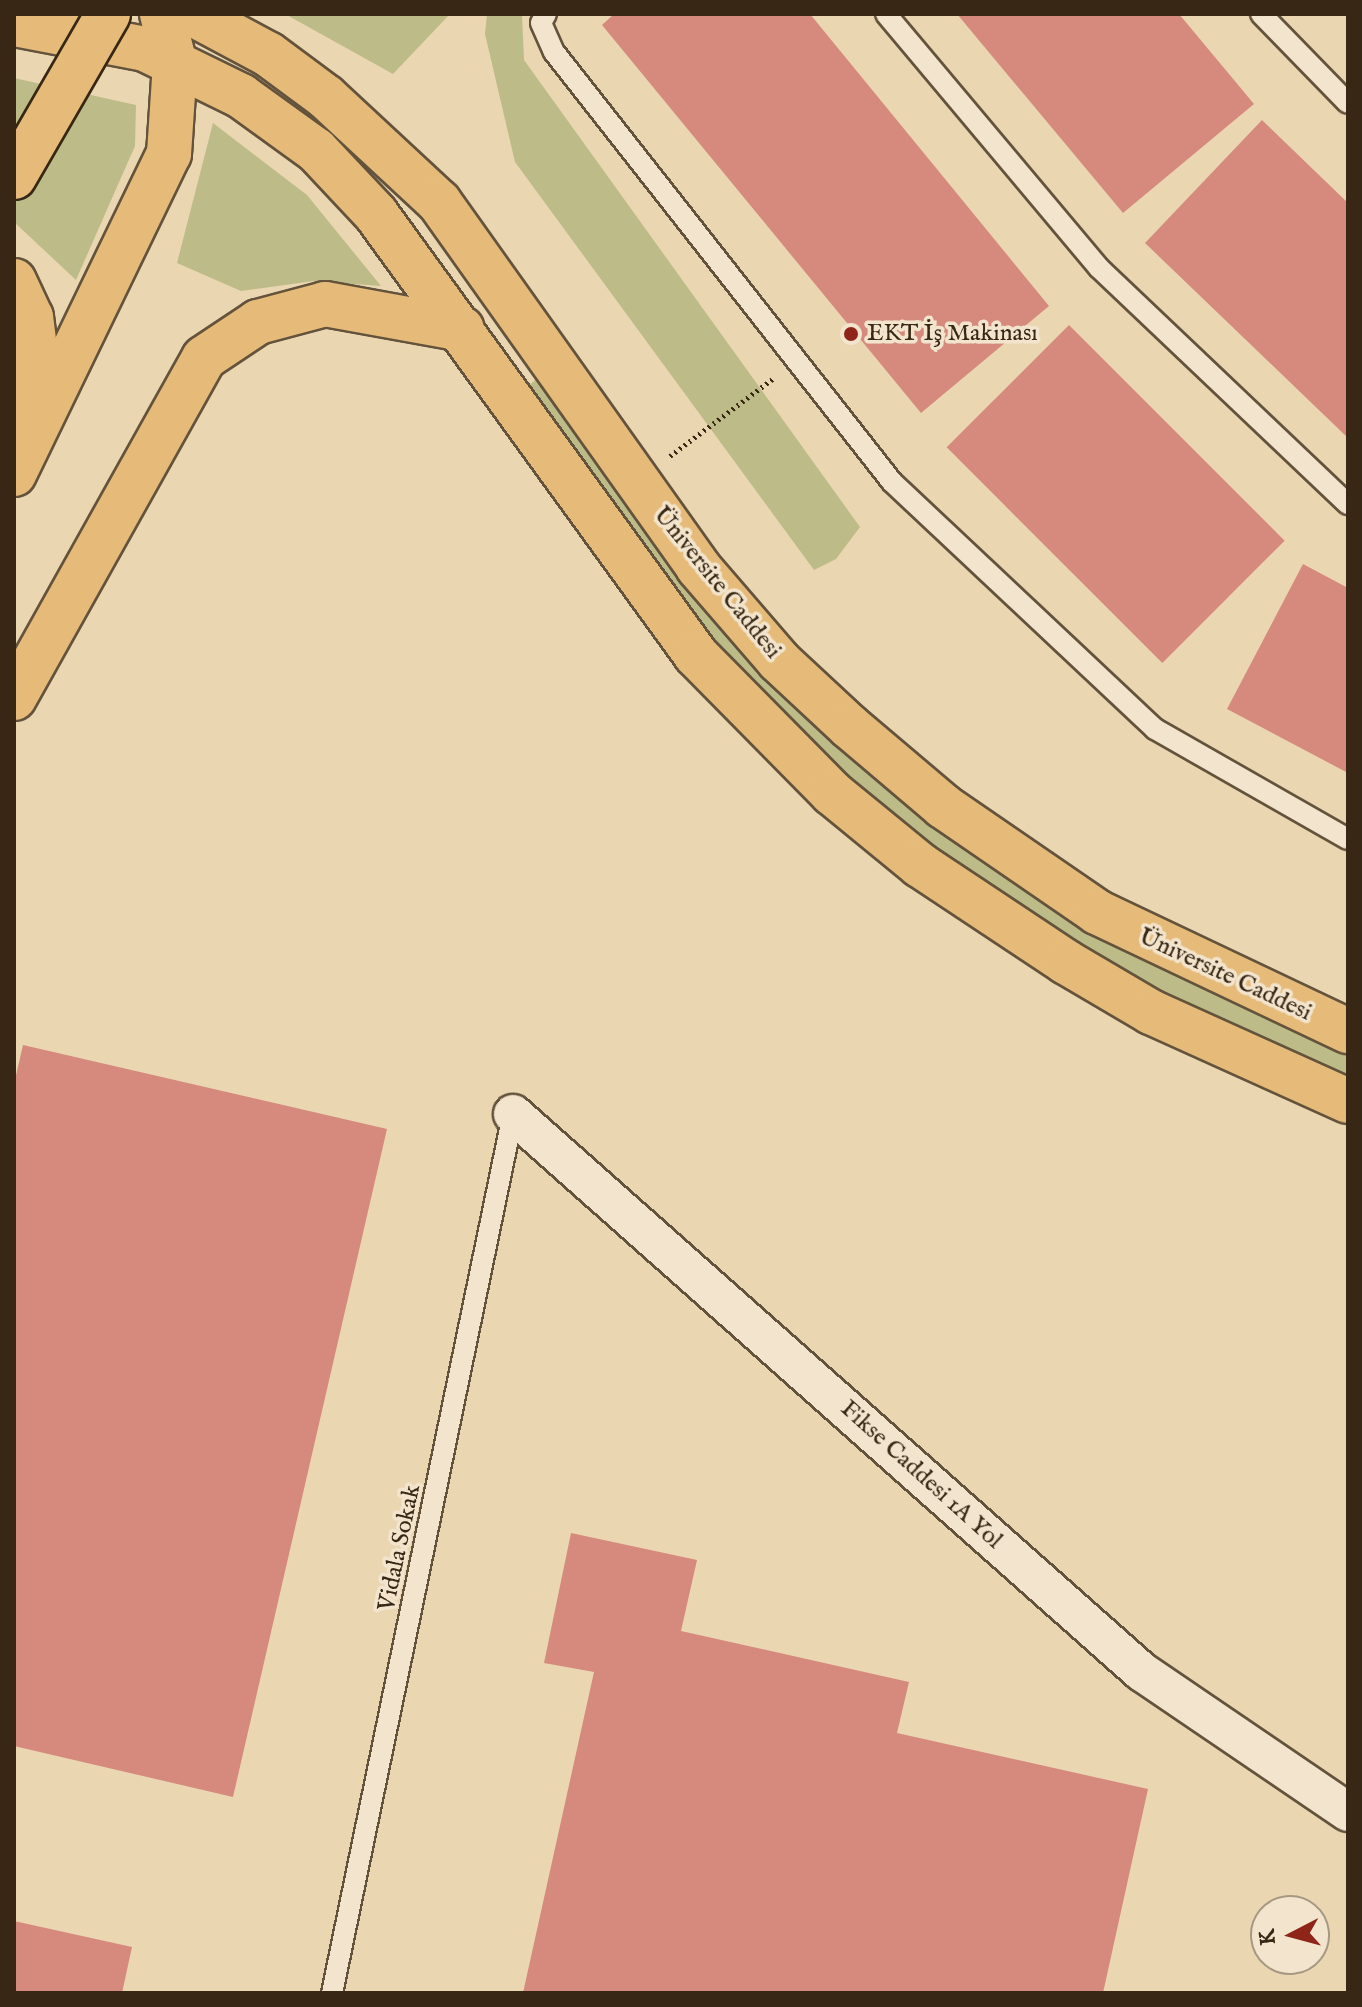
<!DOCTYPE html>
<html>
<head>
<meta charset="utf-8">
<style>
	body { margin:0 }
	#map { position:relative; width:1362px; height:2007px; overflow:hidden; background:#ebd6b2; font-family:"IM FELL English",serif }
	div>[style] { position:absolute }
	.green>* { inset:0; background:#bdbc88 }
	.building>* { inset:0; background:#d58a7d; transform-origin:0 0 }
	.path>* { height:5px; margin-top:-2.5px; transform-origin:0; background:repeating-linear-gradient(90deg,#372714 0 2px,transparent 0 6px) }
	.roads { filter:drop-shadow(2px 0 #64533c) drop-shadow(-2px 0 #64533c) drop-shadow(0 2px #64533c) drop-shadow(0 -2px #64533c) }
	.lane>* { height:20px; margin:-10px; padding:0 10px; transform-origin:10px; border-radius:10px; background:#f2e4cd }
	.street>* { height:38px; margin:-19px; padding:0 19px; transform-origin:19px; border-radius:19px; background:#f2e4cd }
	.primary>* { height:44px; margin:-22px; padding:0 22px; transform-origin:22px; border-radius:22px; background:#e6bb79 }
	.bridges { filter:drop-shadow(2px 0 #372714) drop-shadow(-2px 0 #372714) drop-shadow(0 2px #372714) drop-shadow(0 -2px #372714) }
	.highway-bridge>* { height:44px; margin:-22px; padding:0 22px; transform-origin:22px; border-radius:22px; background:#e6bb79 }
	.dots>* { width:22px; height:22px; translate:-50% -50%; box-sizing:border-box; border:4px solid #f2e4cd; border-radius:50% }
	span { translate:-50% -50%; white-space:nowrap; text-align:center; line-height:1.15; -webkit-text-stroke:7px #f2e4cd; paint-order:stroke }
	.poi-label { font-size:24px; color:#372714 }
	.left { translate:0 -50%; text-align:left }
	.street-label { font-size:24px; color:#372714 }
	.frame { position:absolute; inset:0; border:16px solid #372714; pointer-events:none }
	.north { position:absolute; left:1250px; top:1895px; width:80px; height:80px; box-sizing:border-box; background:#f2e4cd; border:2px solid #a79883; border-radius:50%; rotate:264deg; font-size:22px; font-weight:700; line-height:32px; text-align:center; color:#372714 }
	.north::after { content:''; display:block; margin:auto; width:28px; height:36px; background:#8f2418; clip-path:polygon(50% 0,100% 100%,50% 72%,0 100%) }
</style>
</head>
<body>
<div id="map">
	<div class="green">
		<i style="clip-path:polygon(285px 14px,450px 14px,393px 74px)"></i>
		<i style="clip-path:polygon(487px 14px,522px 14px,524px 60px,860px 527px,836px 559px,814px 570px,515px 162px,485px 34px)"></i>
		<i style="clip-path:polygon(14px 78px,136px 105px,135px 146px,76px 280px,14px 222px)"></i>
		<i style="clip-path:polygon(213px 123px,307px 195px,381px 286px,314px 281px,241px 291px,177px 263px)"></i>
		<i style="clip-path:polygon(541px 375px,663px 554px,939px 830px,1135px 956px,1348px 1053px,1348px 1074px,1310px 1066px,1150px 987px,938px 851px,860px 789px,716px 645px,526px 388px)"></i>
	</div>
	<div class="building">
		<i style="clip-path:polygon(614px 14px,810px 14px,1049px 306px,921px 413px,602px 25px)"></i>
		<i style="clip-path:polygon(957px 14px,1179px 14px,1254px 104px,1123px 213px)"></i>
		<i style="clip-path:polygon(1262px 120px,1348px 203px,1348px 438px,1145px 243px)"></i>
		<i style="left:1069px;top:325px;width:305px;height:173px;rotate:45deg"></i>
		<i style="clip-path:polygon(1303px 564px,1348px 588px,1348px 773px,1227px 709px)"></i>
		<i style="clip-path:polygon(23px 1045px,387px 1129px,233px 1797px,14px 1746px,14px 1084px)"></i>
		<i style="clip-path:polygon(571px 1533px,697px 1560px,681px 1631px,909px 1682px,897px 1733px,1148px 1789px,1103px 1993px,523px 1993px,594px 1672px,544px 1663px)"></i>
		<i style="clip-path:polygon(14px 1921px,132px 1947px,122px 1993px,14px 1993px)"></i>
	</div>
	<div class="path">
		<i style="left:670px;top:456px;width:130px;rotate:-36.9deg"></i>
	</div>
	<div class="roads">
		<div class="lane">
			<i style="left:546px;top:14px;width:10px;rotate:119deg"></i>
			<i style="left:541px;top:23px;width:32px;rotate:66deg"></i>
			<i style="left:554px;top:52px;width:547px;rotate:51.83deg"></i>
			<i style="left:892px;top:482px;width:361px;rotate:43.2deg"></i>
			<i style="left:1155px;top:729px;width:222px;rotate:29.7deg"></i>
			<i style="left:886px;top:14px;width:331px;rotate:50deg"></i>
			<i style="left:1099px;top:268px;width:343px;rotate:43.5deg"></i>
			<i style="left:1261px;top:14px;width:124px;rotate:45.7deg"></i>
			<i style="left:332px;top:1993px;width:897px;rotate:-78.36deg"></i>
		</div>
		<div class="street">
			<i style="left:513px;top:1114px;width:841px;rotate:41.58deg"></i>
			<i style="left:1142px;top:1672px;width:249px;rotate:34.2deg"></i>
		</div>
		<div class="primary">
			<i style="left:193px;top:14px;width:85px;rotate:28.1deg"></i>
			<i style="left:268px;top:54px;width:72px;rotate:36.6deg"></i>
			<i style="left:326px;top:97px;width:154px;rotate:42.9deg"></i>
			<i style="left:439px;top:202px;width:448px;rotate:54.6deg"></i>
			<i style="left:698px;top:567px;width:124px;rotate:49.2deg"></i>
			<i style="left:779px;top:661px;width:97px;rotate:42.9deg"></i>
			<i style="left:850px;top:727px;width:122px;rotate:40.3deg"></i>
			<i style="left:943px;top:806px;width:187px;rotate:34.5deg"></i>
			<i style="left:1097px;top:912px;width:278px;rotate:25.4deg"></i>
			<i style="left:14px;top:24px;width:133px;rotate:10.8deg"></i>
			<i style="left:145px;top:49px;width:107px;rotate:26.1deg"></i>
			<i style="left:241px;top:96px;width:92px;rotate:35.8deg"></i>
			<i style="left:316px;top:150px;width:88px;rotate:46.8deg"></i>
			<i style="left:376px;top:214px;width:545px;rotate:54.03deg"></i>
			<i style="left:696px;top:655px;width:194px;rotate:45.4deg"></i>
			<i style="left:832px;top:793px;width:114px;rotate:39.3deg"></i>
			<i style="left:920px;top:865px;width:175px;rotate:33.6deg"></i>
			<i style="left:1066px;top:962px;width:99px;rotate:30.5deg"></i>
			<i style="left:1151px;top:1012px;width:216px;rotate:24.3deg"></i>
			<i style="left:14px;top:281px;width:40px;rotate:65deg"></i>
			<i style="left:31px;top:317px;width:47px;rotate:82.7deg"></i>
			<i style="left:37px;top:364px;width:55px;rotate:95.2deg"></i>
			<i style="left:14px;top:474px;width:356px;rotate:-64.2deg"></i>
			<i style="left:169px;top:154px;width:90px;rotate:-86.2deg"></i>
			<i style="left:175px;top:64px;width:52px;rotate:-104.6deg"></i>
			<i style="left:14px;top:698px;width:389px;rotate:-60.8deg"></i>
			<i style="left:204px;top:358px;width:65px;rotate:-33.7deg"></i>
			<i style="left:258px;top:322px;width:69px;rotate:-15deg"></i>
			<i style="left:325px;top:304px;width:139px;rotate:10.3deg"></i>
		</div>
	</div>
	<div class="bridges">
		<div class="highway-bridge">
			<i style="left:14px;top:177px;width:188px;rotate:-60deg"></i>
		</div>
	</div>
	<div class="dots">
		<i style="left:851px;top:334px;background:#8f2418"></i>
	</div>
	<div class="poi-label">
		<span class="left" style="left:867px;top:334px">EKT İş Makinası</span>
	</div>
	<div class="street-label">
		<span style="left:717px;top:583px;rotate:51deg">Üniversite Caddesi</span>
		<span style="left:1225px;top:975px;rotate:25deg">Üniversite Caddesi</span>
		<span style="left:921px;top:1475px;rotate:42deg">Fikse Caddesi 1A Yol</span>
		<span style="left:400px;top:1548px;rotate:-78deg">Vidala Sokak</span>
	</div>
	<div class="frame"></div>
	<div class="north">K</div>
</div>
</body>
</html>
